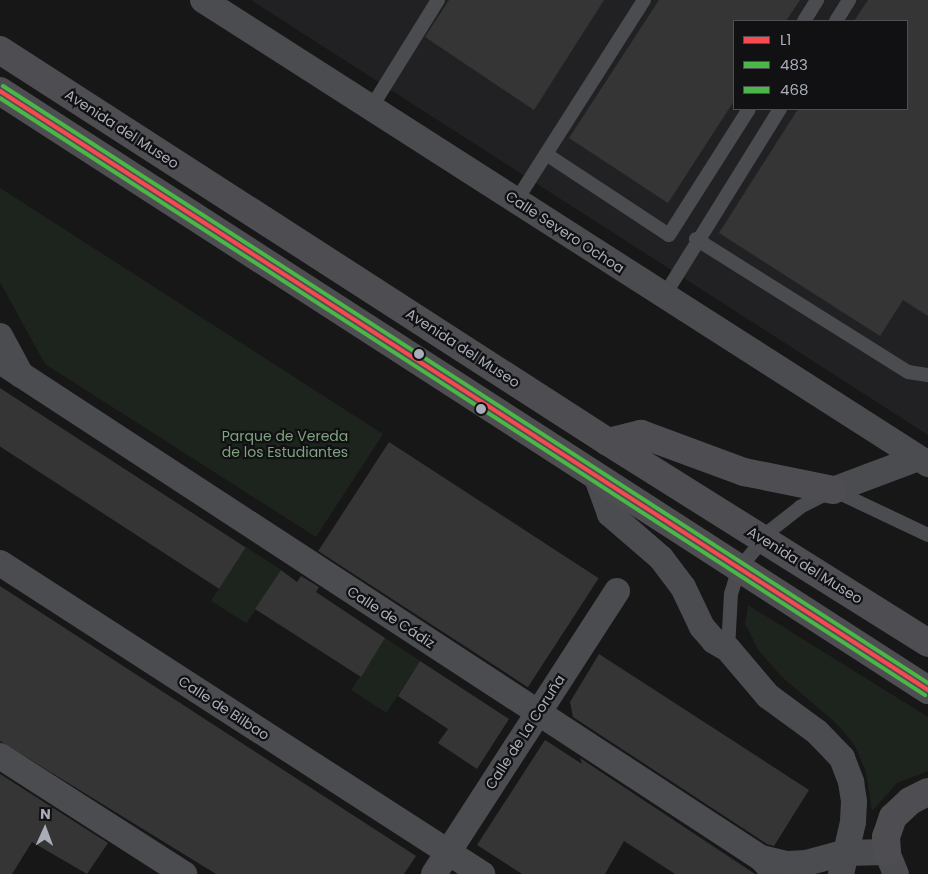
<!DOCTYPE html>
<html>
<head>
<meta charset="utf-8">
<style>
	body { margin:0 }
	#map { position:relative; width:928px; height:874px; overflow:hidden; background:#171717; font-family:Poppins,sans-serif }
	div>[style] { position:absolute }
	.built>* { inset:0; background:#212123 }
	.green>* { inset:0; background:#1d241e; transform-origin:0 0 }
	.building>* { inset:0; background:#353536; transform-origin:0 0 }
	.service>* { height:14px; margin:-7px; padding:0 7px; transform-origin:7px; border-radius:7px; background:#4b4c50 }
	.minor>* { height:26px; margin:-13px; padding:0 13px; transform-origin:13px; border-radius:13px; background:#4b4c50 }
	.trunk>* { height:28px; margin:-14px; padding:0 14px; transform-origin:14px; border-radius:14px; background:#4e4e52 }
	.bus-1>* { height:4px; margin:-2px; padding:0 2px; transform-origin:2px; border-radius:2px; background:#f64950 }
	.bus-2>* { height:4px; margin:-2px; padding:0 2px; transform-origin:2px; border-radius:2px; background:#4ab747 }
	.bus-3>* { height:4px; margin:-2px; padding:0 2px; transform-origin:2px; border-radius:2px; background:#4ab747 }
	.dots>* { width:14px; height:14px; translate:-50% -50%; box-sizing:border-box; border:2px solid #111113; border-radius:50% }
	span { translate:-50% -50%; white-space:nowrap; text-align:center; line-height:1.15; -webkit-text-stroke:4.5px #111113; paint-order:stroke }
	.street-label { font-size:14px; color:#a8adb8 }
	.park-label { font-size:14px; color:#7fa381 }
	.legend { position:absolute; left:733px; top:20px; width:175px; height:90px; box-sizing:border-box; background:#111113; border:1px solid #4d4f55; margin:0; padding:6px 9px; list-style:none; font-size:15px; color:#a8adb8 }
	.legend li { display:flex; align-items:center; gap:10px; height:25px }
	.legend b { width:25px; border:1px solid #4d4f55 }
	.north { position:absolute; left:20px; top:804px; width:50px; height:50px; -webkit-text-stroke:4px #111113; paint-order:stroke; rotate:2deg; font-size:14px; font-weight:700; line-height:20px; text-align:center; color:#a8adb8 }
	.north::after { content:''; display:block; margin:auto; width:18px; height:22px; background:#a8adb8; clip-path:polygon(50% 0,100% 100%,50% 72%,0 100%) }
</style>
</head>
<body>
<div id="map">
	<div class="built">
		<i style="clip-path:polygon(evenodd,251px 0,928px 0,928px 435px,900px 417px,251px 0,734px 21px,907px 21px,907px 109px,734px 109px,734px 21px)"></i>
	</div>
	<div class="green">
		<i style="clip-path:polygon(0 188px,383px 434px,316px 537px,45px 364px,0 282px)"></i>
		<i style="left:246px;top:547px;width:42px;height:64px;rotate:33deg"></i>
		<i style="clip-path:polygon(748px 605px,928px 717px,928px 771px,897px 783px,872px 811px,866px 772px,854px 744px,836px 723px,782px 677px,759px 651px,745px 624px)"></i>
		<i style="left:385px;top:638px;width:42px;height:62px;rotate:33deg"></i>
	</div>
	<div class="building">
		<i style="clip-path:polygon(449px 0,604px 0,534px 110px,425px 37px)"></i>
		<i style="clip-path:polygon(659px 0,800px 0,786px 21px,734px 21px,734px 101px,668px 203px,569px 138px)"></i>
		<i style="clip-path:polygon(868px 0,928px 0,928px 316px,903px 300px,880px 336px,719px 233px,798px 109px,907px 109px,907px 21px,854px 21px)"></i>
		<i style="left:0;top:388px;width:293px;height:49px;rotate:33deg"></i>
		<i style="left:389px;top:442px;width:250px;height:130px;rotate:33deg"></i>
		<i style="clip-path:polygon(281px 570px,297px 582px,301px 576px,319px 587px,316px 592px,385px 638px,361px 677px,255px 609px)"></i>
		<i style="clip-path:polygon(0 586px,194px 712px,416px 856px,404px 874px,216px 874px,0 741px)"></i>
		<i style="clip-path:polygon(599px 654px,809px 790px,774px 846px,767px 844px,573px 717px,570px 702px)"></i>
		<i style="clip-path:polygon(420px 661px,509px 719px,477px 769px,438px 743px,448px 729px,398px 696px)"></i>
		<i style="clip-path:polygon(545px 740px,582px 764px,580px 758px,755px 874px,675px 874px,624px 841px,605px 874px,522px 874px,477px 845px)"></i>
		<i style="clip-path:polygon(0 774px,108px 843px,87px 874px,32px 842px,12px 874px,0 874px)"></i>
	</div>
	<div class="service">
		<i style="left:804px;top:21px;width:25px;rotate:-58deg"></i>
		<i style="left:836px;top:21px;width:25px;rotate:-58deg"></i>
		<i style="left:371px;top:108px;width:127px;rotate:-58.2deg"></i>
		<i style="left:546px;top:154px;width:147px;rotate:33.4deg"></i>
		<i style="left:669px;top:235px;width:149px;rotate:-57.6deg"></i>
		<i style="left:516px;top:201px;width:238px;rotate:-57.5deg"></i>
		<i style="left:696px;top:239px;width:250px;rotate:32.1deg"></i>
		<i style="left:908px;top:372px;width:20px;rotate:9deg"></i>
		<i style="left:664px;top:296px;width:220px;rotate:-58.2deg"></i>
		<i style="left:728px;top:649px;width:55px;rotate:-86.9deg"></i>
		<i style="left:731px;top:594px;width:14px;rotate:-73deg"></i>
		<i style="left:735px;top:581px;width:25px;rotate:-61deg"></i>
		<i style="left:747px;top:559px;width:38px;rotate:-50deg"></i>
		<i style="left:771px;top:530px;width:37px;rotate:-38deg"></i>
		<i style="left:800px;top:507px;width:37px;rotate:-27deg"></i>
		<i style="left:833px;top:490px;width:105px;rotate:25.3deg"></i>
	</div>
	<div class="minor">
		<i style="left:203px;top:0;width:861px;rotate:32.62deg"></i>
		<i style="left:0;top:336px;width:44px;rotate:61.7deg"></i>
		<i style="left:0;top:361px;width:909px;rotate:33.15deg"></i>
		<i style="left:761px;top:858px;width:22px;rotate:47deg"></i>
		<i style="left:597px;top:478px;width:38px;rotate:70deg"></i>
		<i style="left:610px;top:514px;width:67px;rotate:40.8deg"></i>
		<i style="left:661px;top:558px;width:36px;rotate:53deg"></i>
		<i style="left:683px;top:587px;width:44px;rotate:64.6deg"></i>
		<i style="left:702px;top:627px;width:18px;rotate:49deg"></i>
		<i style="left:714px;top:641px;width:16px;rotate:30deg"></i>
		<i style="left:728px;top:649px;width:62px;rotate:49.6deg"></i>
		<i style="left:768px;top:696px;width:61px;rotate:36.3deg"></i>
		<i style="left:817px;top:732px;width:36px;rotate:46deg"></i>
		<i style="left:842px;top:758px;width:26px;rotate:69deg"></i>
		<i style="left:851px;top:782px;width:20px;rotate:81deg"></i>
		<i style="left:854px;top:802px;width:20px;rotate:93deg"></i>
		<i style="left:853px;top:822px;width:53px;rotate:103deg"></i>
		<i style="left:833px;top:490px;width:91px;rotate:-20.6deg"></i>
		<i style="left:0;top:563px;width:574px;rotate:32.83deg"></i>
		<i style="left:0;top:756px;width:219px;rotate:32.7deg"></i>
		<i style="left:761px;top:858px;width:28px;rotate:13deg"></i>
		<i style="left:788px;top:864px;width:18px;rotate:-3deg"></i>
		<i style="left:806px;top:863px;width:39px;rotate:-15deg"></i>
		<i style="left:844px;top:853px;width:43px;rotate:-1.3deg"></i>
		<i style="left:887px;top:852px;width:24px;rotate:68deg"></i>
		<i style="left:434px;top:874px;width:337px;rotate:-57.1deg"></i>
	</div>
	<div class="trunk">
		<i style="left:0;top:50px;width:723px;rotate:32.81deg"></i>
		<i style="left:608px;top:442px;width:378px;rotate:32.1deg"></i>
		<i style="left:0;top:91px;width:1105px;rotate:32.84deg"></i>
		<i style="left:608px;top:442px;width:34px;rotate:-14deg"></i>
		<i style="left:641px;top:434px;width:110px;rotate:20.3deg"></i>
		<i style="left:744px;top:472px;width:91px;rotate:11.4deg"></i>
		<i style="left:887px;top:852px;width:15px;rotate:-94deg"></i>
		<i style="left:886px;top:837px;width:21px;rotate:-71deg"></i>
		<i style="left:893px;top:817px;width:23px;rotate:-43deg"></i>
		<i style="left:910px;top:801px;width:20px;rotate:-27deg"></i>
	</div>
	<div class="bus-1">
		<i style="left:0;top:91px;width:1105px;rotate:32.84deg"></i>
	</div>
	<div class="bus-2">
		<i style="left:0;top:98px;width:1101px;rotate:32.84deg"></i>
	</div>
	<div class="bus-3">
		<i style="left:3px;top:86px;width:1101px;rotate:32.84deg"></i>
	</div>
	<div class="dots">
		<i style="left:419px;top:354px;background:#a8adb8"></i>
		<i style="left:481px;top:409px;background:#a8adb8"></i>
	</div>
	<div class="street-label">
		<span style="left:122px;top:129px;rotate:33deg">Avenida del Museo</span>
		<span style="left:565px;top:232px;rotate:33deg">Calle Severo Ochoa</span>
		<span style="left:463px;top:348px;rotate:33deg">Avenida del Museo</span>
		<span style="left:805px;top:565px;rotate:32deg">Avenida del Museo</span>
		<span style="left:391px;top:617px;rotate:33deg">Calle de Cádiz</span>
		<span style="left:224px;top:708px;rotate:33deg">Calle de Bilbao</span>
		<span style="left:525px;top:732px;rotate:-57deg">Calle de La Coruña</span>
	</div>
	<div class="park-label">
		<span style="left:285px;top:444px">Parque de Vereda<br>de los Estudiantes</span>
	</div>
	<ul class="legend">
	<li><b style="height:6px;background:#f64950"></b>L1</li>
	<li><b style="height:6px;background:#4ab747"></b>483</li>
	<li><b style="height:6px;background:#4ab747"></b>468</li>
	</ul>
	<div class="north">N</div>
</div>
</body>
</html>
